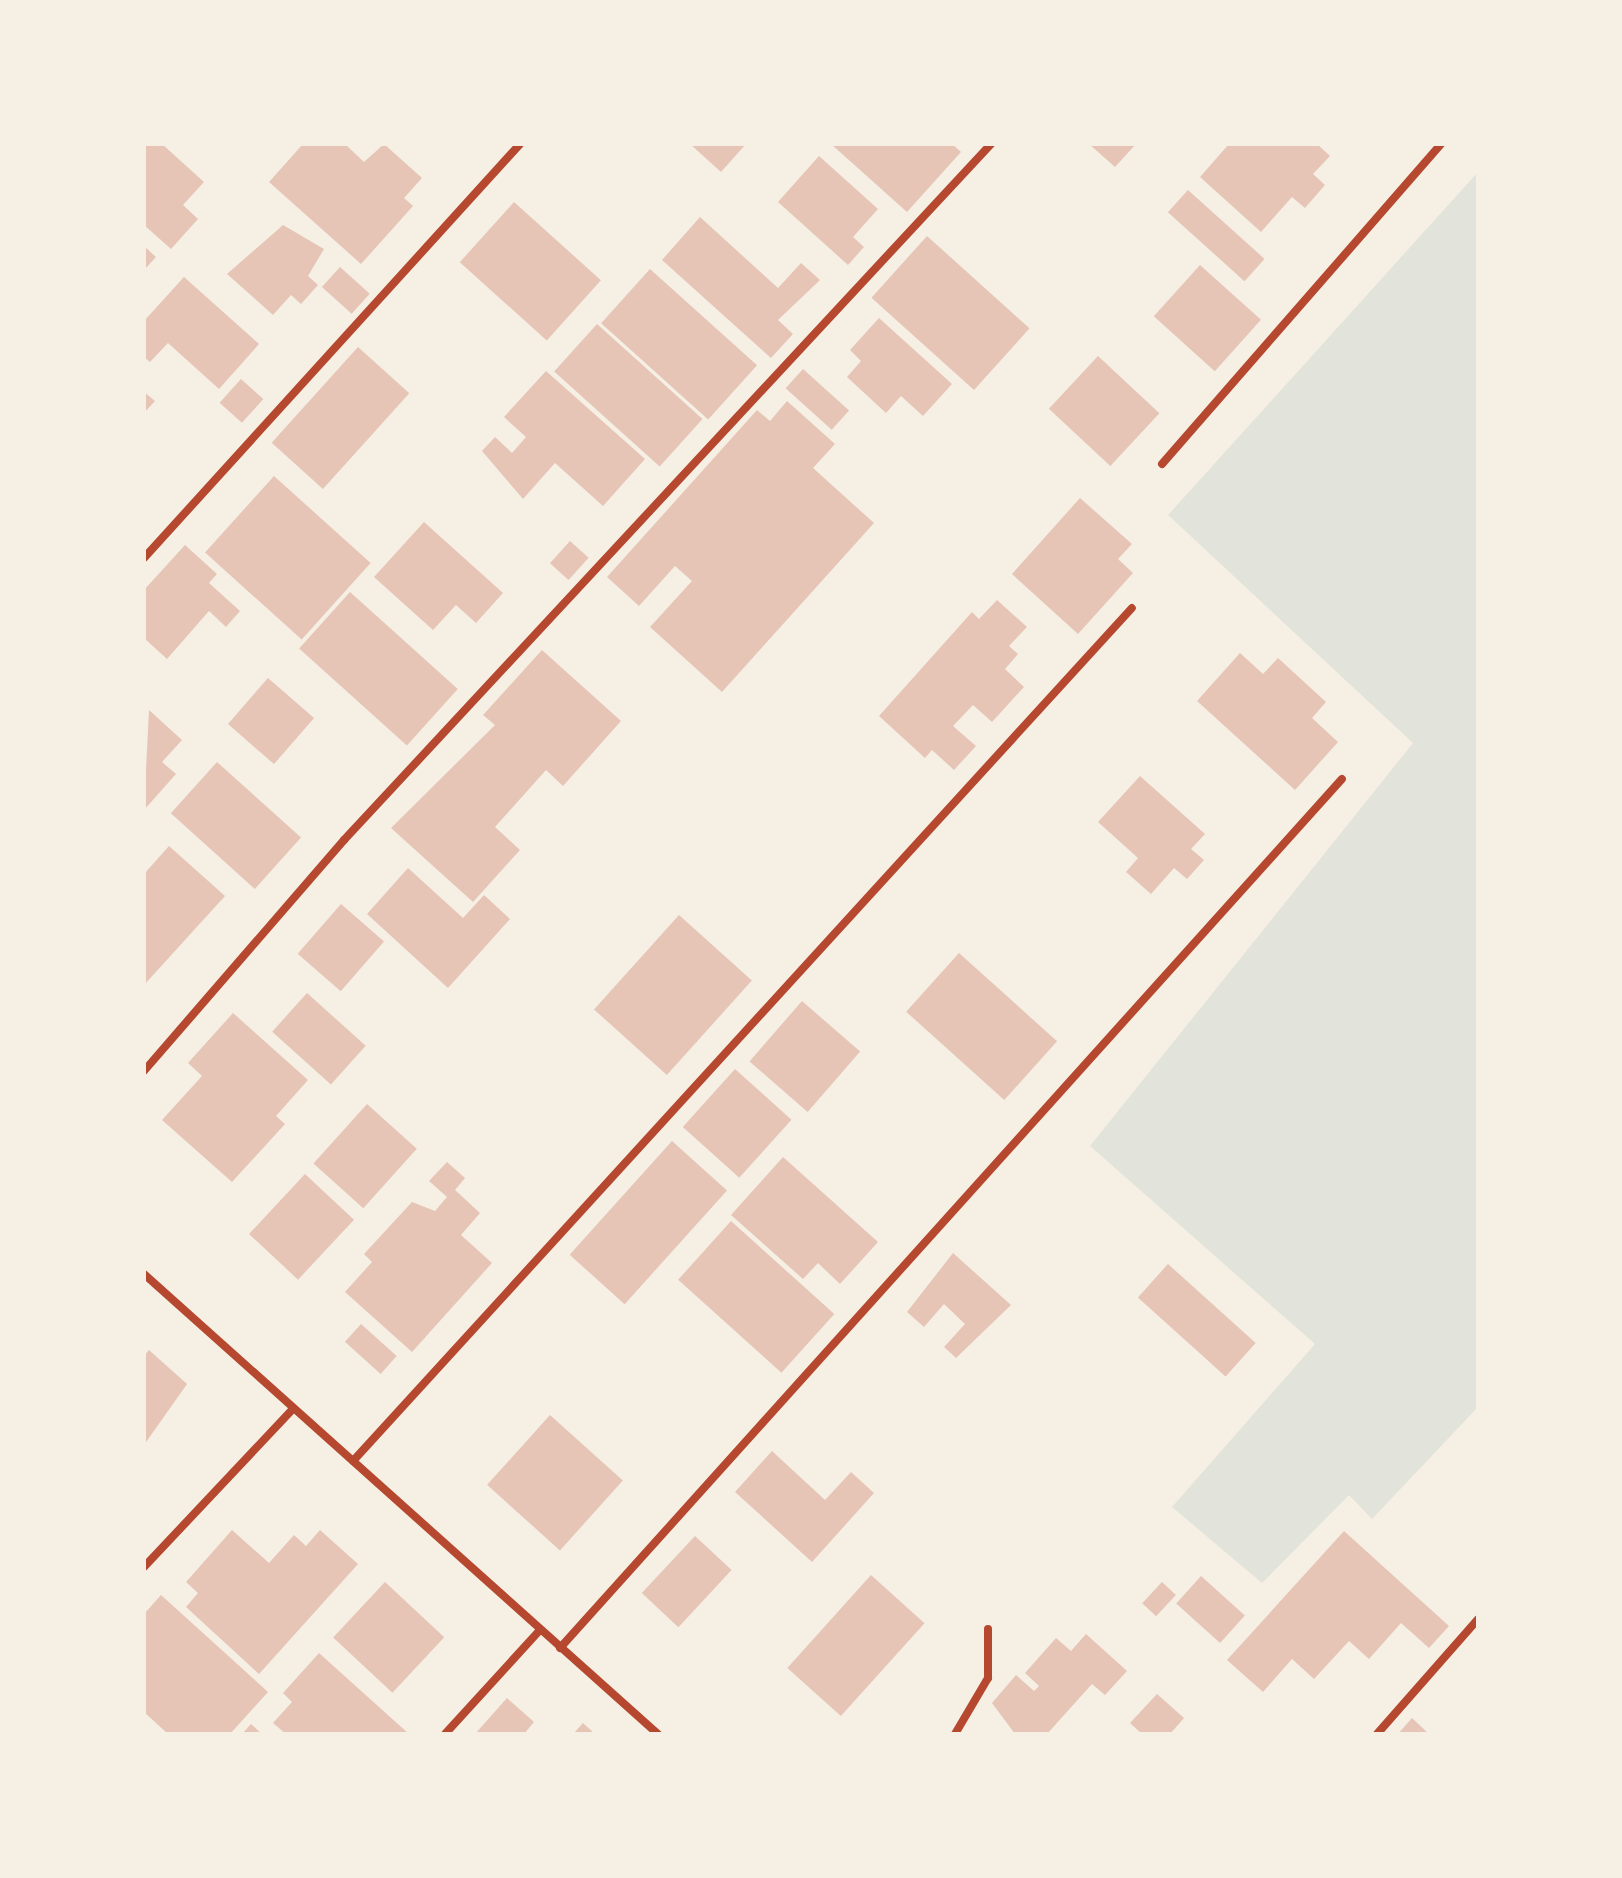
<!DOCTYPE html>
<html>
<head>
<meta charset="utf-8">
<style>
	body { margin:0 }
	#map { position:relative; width:1622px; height:1878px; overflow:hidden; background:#f6efe4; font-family:"Libre Baskerville",serif }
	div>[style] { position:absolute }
	.green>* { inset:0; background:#e2e4dc }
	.building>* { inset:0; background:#e6c5b7; transform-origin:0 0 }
	.minor>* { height:8px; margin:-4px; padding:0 4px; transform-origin:4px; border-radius:4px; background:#b5482f }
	span { translate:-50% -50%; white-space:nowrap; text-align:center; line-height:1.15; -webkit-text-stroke:8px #f6efe4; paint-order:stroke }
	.frame { position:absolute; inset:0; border:146px solid #f6efe4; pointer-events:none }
</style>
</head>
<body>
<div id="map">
	<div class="green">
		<i style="clip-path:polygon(1478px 172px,1478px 1407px,1372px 1519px,1349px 1495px,1262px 1583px,1172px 1507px,1315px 1344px,1090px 1146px,1413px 743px,1168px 515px)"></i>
	</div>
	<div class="building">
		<i style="clip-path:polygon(144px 144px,162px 144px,204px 182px,183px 205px,198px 219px,171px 249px,144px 225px)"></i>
		<i style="clip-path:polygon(303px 144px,345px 144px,364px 162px,384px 144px,422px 178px,404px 198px,413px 206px,361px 264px,269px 182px)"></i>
		<i style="clip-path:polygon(690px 144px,746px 144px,721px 172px)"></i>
		<i style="clip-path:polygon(831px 144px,952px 144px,961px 152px,907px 212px)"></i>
		<i style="clip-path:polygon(1089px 144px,1136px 144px,1115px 167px)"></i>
		<i style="clip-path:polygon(1229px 144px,1317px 144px,1330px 156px,1313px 174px,1325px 185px,1305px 208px,1292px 197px,1261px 232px,1200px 177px)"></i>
		<i style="clip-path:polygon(819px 156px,878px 209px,853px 237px,864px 247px,848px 265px,778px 202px)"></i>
		<i style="left:1188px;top:190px;width:103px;height:30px;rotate:42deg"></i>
		<i style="left:514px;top:202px;width:117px;height:81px;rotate:42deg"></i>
		<i style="clip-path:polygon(700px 217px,778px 288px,801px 263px,820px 280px,778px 320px,793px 334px,771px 358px,662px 260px)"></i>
		<i style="clip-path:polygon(283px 225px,324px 249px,308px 276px,318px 285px,301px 304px,291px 295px,273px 315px,227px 274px)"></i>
		<i style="left:927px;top:236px;width:138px;height:83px;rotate:42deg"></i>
		<i style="clip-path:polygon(144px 246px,156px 257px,144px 270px)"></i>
		<i style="left:1200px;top:265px;width:82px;height:69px;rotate:42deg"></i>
		<i style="left:340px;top:267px;width:40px;height:27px;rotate:42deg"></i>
		<i style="left:650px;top:269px;width:144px;height:73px;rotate:42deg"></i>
		<i style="clip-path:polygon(184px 277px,259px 344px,219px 389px,168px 343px,150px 362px,144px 357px,144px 321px)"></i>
		<i style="clip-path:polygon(879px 318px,952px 384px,923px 416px,901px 396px,886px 413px,847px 377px,861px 361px,850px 350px)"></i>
		<i style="left:597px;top:324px;width:142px;height:64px;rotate:42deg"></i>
		<i style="left:358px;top:347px;width:69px;height:129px;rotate:42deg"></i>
		<i style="left:1098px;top:356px;width:84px;height:72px;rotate:43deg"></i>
		<i style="left:803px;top:369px;width:62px;height:26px;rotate:42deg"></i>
		<i style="clip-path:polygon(546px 371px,645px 459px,603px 506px,555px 463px,523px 499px,482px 451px,495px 437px,512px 453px,526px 437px,504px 417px)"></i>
		<i style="left:241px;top:379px;width:30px;height:32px;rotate:42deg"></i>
		<i style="clip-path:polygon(144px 392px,155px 401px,144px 413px)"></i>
		<i style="clip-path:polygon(787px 401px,835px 444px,813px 468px,874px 523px,722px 692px,650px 627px,692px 581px,675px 566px,639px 606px,607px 577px,757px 410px,770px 421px)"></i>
		<i style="left:274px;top:476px;width:130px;height:103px;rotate:42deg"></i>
		<i style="clip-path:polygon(1080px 498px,1132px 544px,1118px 559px,1133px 573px,1078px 634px,1012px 574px)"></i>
		<i style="clip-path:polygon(424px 522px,503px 593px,476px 623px,456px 605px,433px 630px,374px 577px)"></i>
		<i style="left:570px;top:541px;width:25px;height:30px;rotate:42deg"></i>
		<i style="clip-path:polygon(185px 545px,217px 574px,209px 583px,240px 611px,226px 627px,209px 611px,167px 659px,144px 638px,144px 590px)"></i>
		<i style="left:350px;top:592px;width:145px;height:76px;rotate:42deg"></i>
		<i style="clip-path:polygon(997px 600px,1027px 627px,1009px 646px,1018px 654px,1005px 669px,1024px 687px,992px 722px,973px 705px,953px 726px,976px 746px,954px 770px,932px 750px,925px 758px,879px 716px,972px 612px,979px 619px)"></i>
		<i style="clip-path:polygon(542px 650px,621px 721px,563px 786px,546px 770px,495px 827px,520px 850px,473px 902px,391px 828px,495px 725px,483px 715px)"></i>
		<i style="clip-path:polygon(1240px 653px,1263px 674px,1278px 658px,1326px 702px,1312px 718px,1338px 742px,1295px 790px,1197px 701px)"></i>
		<i style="left:268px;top:678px;width:61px;height:61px;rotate:41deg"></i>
		<i style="clip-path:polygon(149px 710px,182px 740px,162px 762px,176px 774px,144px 810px)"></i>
		<i style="left:217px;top:762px;width:113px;height:69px;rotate:42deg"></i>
		<i style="clip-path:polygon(1140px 776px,1205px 834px,1191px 849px,1204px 860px,1187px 879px,1174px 868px,1151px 894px,1126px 872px,1138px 858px,1098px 822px)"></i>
		<i style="clip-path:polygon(169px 846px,225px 896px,144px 985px,144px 874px)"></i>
		<i style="clip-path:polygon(408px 868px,463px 918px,484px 895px,510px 919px,448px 988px,367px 914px)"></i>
		<i style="left:341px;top:904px;width:57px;height:66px;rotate:41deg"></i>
		<i style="left:679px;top:915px;width:98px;height:127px;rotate:42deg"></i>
		<i style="left:959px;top:953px;width:132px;height:79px;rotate:42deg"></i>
		<i style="left:307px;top:993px;width:79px;height:52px;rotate:42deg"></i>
		<i style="left:802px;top:1001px;width:77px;height:80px;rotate:41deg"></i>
		<i style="clip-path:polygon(233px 1013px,308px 1080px,276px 1116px,285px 1124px,232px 1182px,162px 1120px,202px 1076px,188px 1063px)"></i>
		<i style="left:735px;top:1069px;width:76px;height:78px;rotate:42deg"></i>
		<i style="left:367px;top:1104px;width:67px;height:80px;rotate:42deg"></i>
		<i style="left:672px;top:1141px;width:74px;height:153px;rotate:42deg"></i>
		<i style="clip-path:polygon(783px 1157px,878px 1242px,840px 1284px,818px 1263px,803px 1279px,731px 1215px)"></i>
		<i style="clip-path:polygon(447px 1162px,465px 1178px,455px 1190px,480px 1213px,461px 1235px,492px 1263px,412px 1352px,345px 1292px,372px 1262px,364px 1254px,412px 1202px,435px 1211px,447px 1197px,429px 1181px)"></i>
		<i style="left:305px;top:1174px;width:67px;height:82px;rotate:43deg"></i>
		<i style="left:731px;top:1221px;width:139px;height:79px;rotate:42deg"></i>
		<i style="clip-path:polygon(953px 1253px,1011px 1305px,956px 1358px,944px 1347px,965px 1324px,944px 1304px,924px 1327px,907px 1312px)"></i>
		<i style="left:1168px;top:1264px;width:118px;height:45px;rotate:42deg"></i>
		<i style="left:361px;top:1324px;width:48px;height:24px;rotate:42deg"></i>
		<i style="clip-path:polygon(149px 1350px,187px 1384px,144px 1445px,144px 1356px)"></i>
		<i style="left:550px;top:1415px;width:98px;height:94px;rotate:42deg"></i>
		<i style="clip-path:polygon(772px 1451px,825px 1500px,851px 1472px,874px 1493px,812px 1562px,735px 1492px)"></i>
		<i style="clip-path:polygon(232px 1530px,269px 1563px,294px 1535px,306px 1546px,320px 1530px,358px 1564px,259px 1674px,186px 1607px,198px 1593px,186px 1582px)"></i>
		<i style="clip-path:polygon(1344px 1531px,1449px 1626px,1429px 1648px,1401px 1623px,1369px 1659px,1349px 1641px,1314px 1679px,1292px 1659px,1263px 1692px,1227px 1660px)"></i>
		<i style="left:695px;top:1536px;width:50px;height:78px;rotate:43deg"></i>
		<i style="left:871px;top:1575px;width:72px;height:125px;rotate:42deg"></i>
		<i style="left:1201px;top:1576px;width:59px;height:37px;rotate:42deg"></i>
		<i style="left:385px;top:1582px;width:81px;height:76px;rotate:43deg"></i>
		<i style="left:1162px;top:1582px;width:19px;height:29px;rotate:43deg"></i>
		<i style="clip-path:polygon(161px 1595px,268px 1692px,230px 1734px,168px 1734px,144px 1712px,144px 1614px)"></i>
		<i style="clip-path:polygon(1086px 1634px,1127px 1671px,1105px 1695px,1092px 1684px,1047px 1734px,1015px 1734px,992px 1703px,1016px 1675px,1034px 1691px,1039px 1686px,1025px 1673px,1056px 1638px,1071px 1651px)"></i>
		<i style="clip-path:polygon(319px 1653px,409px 1734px,286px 1734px,273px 1723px,292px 1702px,283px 1693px)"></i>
		<i style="clip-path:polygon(1157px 1694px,1184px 1718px,1170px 1734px,1142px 1734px,1130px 1723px)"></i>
		<i style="clip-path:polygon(507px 1698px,534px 1722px,524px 1734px,475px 1734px)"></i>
		<i style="clip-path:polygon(1412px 1718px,1429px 1734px,1398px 1734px)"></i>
		<i style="clip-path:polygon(583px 1723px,595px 1734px,573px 1734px)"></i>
		<i style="clip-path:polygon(251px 1724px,262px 1734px,242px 1734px)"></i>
	</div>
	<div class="minor">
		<i style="left:1162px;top:464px;width:425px;rotate:-48.9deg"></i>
		<i style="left:144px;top:558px;width:559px;rotate:-47.75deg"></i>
		<i style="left:144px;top:1071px;width:306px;rotate:-49.1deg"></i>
		<i style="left:344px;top:840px;width:950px;rotate:-47.09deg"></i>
		<i style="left:144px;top:1274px;width:690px;rotate:41.83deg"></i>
		<i style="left:353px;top:1461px;width:1155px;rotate:-47.6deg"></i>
		<i style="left:144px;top:1567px;width:217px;rotate:-46.7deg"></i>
		<i style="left:560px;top:1648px;width:1169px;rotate:-48.02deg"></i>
		<i style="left:445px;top:1734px;width:141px;rotate:-47.6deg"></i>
		<i style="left:955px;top:1734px;width:65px;rotate:-59.5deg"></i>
		<i style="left:988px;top:1678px;width:49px;rotate:-90deg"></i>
		<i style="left:1377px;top:1734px;width:153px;rotate:-48.7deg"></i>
	</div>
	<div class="frame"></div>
</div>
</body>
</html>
